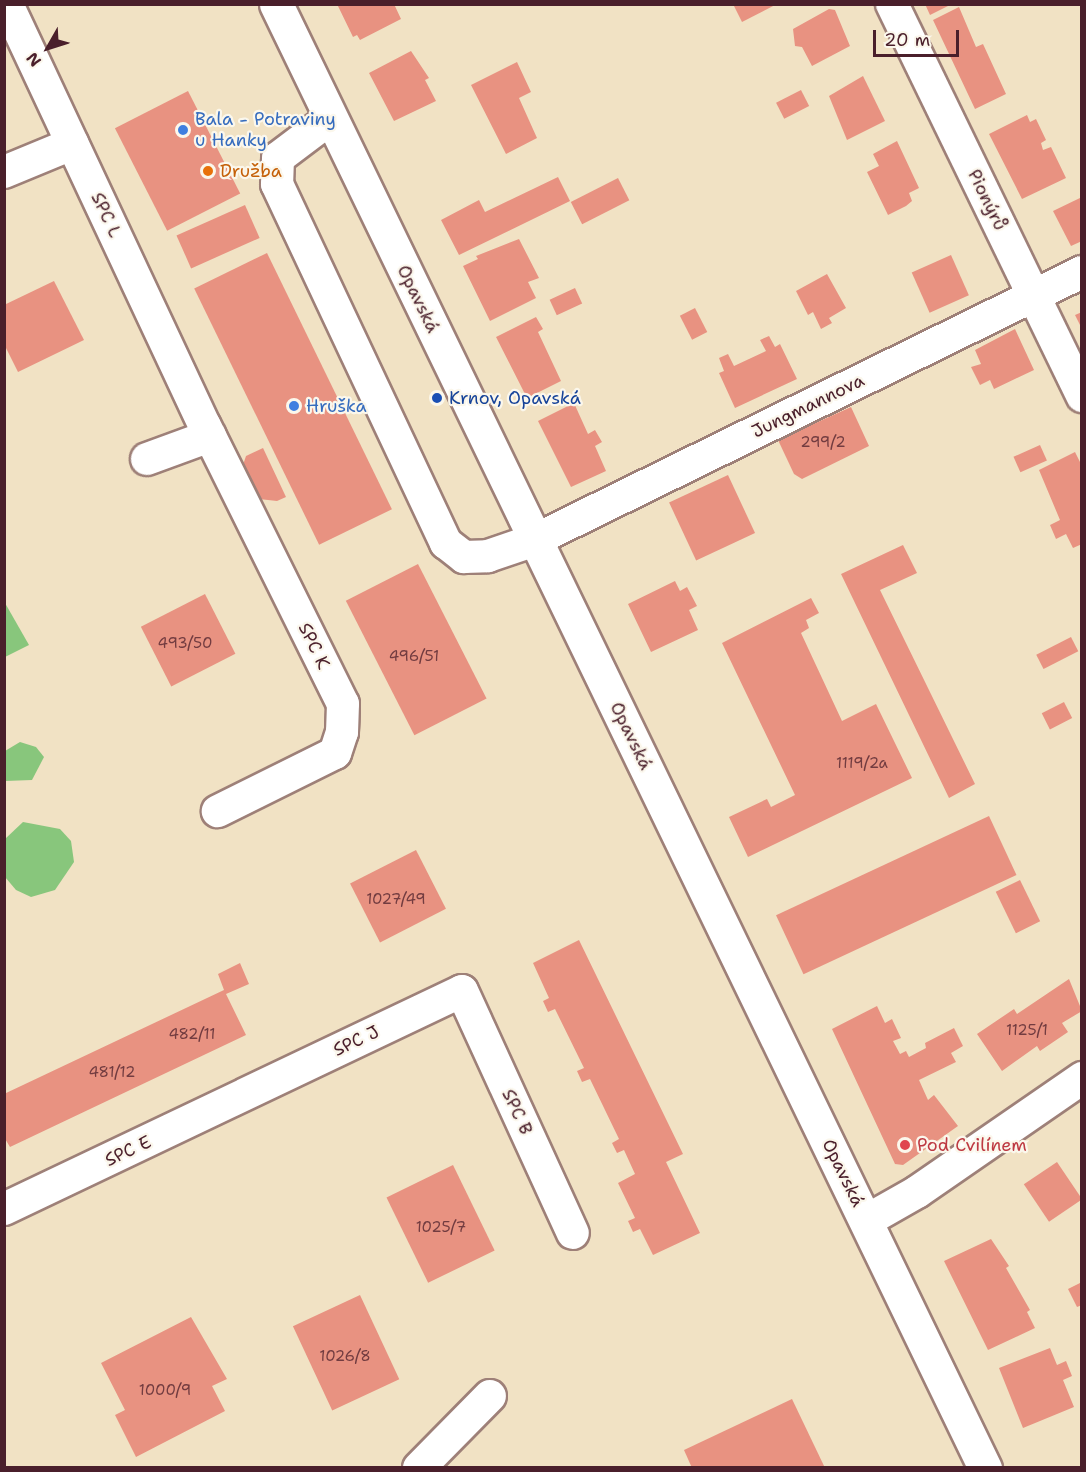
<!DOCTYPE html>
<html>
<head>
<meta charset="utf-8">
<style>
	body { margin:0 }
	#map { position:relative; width:1086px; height:1472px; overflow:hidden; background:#f1e2c4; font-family:"Shantell Sans",sans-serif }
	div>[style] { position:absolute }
	.green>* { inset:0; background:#88c67c }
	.building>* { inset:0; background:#e89281; transform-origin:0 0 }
	.roads { filter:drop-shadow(2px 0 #9e8078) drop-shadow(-2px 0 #9e8078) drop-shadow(0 2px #9e8078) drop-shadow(0 -2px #9e8078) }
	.minor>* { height:32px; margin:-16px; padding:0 16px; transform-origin:16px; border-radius:16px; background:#fff }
	.major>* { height:33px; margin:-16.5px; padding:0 16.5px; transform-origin:16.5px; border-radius:16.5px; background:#fff }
	.dots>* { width:16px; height:16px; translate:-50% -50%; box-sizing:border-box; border:3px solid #fbf7ec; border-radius:50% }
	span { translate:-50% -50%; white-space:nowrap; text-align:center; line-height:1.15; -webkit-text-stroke:4.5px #fbf7ec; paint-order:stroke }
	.number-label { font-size:15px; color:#723c40 }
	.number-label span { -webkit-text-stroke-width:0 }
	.shop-label { font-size:18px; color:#366cbe }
	.left { translate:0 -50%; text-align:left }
	.food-label { font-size:18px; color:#c56008 }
	.street-label { font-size:18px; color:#4a1f2b }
	.transit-label { font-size:18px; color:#164399 }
	.health-label { font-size:18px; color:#be3a42 }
	.frame { position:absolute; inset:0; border:6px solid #4a1f2b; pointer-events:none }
	.north { position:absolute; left:18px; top:18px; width:60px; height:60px; -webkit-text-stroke:4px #fbf7ec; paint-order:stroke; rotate:231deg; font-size:16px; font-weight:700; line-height:24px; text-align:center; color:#4a1f2b }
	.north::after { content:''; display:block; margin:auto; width:21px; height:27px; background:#4a1f2b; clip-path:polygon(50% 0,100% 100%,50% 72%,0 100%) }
	.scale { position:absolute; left:873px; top:30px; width:86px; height:27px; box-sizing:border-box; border:3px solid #4a1f2b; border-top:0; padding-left:8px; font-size:18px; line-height:21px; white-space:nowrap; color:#4a1f2b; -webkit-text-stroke:4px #fbf7ec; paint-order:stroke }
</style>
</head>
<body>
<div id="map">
	<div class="green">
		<i style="clip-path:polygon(5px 603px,29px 645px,5px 657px,4px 603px)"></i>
		<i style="clip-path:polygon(20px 742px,36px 747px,44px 757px,32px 780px,5px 781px,5px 751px)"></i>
		<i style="clip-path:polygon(23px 822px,60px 829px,71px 841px,74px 862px,55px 890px,31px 897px,16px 890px,5px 877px,5px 839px)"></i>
	</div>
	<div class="building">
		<i style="clip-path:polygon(337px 4px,394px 4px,401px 19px,360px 40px,357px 35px,353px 37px)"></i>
		<i style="clip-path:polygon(733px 4px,777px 4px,742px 22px)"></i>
		<i style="clip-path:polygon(925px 4px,952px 4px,930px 15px)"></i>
		<i style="clip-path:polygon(959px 7px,976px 47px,983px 44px,1006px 94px,975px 109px,933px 20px)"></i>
		<i style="clip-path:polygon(829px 9px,835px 10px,850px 46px,812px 66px,802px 47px,795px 46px,793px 29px)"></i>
		<i style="clip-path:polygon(411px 51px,429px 78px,425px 80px,436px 101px,394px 121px,369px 73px)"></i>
		<i style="clip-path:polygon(517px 62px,531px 92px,519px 98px,537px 138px,506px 154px,471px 85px)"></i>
		<i style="clip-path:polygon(863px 76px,885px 121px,847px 140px,829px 96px)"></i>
		<i style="left:801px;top:90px;width:18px;height:28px;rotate:63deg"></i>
		<i style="left:188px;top:91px;width:115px;height:82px;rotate:63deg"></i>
		<i style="clip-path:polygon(1027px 115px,1030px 122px,1036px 119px,1046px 140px,1041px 143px,1043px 150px,1051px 147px,1066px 178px,1022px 199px,989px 134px)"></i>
		<i style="clip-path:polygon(897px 141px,919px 188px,909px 193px,912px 201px,906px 206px,888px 215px,867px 172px,879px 166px,873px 154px)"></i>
		<i style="clip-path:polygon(558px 177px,570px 201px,459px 255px,441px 220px,479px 200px,485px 212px)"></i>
		<i style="left:618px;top:178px;width:25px;height:53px;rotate:63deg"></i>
		<i style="clip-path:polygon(1082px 197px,1082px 241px,1071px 246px,1053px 211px)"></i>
		<i style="left:245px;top:205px;width:36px;height:75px;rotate:66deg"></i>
		<i style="clip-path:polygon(519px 239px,539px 278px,528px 282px,536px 298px,490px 321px,463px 266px,478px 259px,476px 256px)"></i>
		<i style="left:267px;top:253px;width:285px;height:81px;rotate:64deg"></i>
		<i style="left:951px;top:255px;width:44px;height:43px;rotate:66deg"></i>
		<i style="clip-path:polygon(827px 274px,846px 308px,829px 318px,832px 323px,821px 329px,813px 312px,808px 315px,796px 291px)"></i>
		<i style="clip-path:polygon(54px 281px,84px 340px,18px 372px,4px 344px,4px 305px)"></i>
		<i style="left:575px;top:288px;width:17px;height:28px;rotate:65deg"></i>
		<i style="left:695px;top:308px;width:27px;height:17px;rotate:63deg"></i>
		<i style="clip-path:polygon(1082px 312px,1082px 329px,1075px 315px)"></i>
		<i style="clip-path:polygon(536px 317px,543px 329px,538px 332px,561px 381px,527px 398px,496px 337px)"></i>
		<i style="clip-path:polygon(1015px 329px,1034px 370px,994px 389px,990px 380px,980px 385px,971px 367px,981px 364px,975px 350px)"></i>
		<i style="clip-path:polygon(769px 336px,775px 347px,780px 344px,797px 379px,735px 408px,719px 373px,724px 371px,719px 358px,728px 354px,734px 366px,766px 351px,760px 340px)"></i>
		<i style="clip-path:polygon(574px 403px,588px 434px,595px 430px,602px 442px,595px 446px,606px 471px,571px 487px,538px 421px)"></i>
		<i style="clip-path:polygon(851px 407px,869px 446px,802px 479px,794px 474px,778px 440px)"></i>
		<i style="left:1040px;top:445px;width:17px;height:29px;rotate:66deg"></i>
		<i style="clip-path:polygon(263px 448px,286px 497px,277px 501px,259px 499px,243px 465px,246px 456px)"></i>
		<i style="clip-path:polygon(1075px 452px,1082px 466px,1082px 544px,1073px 548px,1066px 534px,1056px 539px,1050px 525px,1060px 520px,1039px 470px)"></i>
		<i style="left:728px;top:475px;width:64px;height:65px;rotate:65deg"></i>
		<i style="clip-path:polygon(903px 545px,917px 573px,880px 590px,975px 784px,949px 798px,841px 574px)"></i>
		<i style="left:418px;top:564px;width:151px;height:81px;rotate:63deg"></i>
		<i style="clip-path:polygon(675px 581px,680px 591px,687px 587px,697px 606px,689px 610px,698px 630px,651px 652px,628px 604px)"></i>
		<i style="left:205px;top:594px;width:67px;height:72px;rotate:63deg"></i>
		<i style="clip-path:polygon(811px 598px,819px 613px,806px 620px,809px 628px,801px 633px,842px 721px,876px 704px,912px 778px,748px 857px,729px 817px,767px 799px,771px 807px,795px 795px,722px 643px)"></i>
		<i style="left:1071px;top:637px;width:16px;height:39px;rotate:63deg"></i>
		<i style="left:1064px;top:702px;width:18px;height:25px;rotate:63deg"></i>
		<i style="left:989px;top:816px;width:65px;height:235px;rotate:65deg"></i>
		<i style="left:416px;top:850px;width:66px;height:74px;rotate:63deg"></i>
		<i style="left:1020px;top:880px;width:46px;height:27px;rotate:64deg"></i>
		<i style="clip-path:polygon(579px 940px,683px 1154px,666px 1162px,700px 1233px,653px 1255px,640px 1229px,633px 1232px,628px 1221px,635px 1218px,618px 1183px,635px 1174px,624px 1150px,617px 1153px,612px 1143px,619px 1139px,590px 1079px,582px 1082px,577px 1071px,584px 1068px,555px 1009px,548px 1012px,543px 1001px,549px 998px,533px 963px)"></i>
		<i style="clip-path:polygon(240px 963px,249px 984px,226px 994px,246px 1035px,10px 1147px,4px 1137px,4px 1094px,224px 990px,218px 974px)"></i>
		<i style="clip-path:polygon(1069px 979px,1082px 1011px,1062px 1023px,1068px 1032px,1040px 1051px,1037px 1046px,1002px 1071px,977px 1034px,1014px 1009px,1017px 1014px)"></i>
		<i style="clip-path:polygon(877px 1006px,885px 1023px,892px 1019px,901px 1038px,893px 1041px,900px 1054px,906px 1051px,909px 1057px,926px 1048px,925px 1043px,954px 1028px,963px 1046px,951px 1053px,956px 1062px,919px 1080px,928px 1100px,934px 1095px,958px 1126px,903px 1165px,895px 1164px,832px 1029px)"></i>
		<i style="left:1057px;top:1162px;width:45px;height:40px;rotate:56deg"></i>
		<i style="left:453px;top:1165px;width:95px;height:74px;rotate:64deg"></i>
		<i style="clip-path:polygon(991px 1239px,1009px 1266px,1006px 1268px,1030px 1310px,1027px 1312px,1035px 1328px,988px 1350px,944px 1261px)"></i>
		<i style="clip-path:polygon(1082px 1282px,1082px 1305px,1077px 1307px,1068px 1289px)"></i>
		<i style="left:360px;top:1295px;width:93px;height:74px;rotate:65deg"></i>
		<i style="clip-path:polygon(191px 1317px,227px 1379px,212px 1386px,225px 1411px,136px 1457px,115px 1415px,125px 1410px,101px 1363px)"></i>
		<i style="clip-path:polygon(1050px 1348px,1057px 1365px,1066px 1361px,1072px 1376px,1063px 1380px,1074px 1407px,1023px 1428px,999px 1368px)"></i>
		<i style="clip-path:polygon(792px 1399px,825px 1468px,692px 1468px,684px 1450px)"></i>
	</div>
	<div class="roads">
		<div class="minor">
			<i style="left:7px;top:4px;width:466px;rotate:64.9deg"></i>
			<i style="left:205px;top:426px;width:310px;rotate:63.6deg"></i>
			<i style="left:343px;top:704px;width:28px;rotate:92deg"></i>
			<i style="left:342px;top:732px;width:22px;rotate:108deg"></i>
			<i style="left:335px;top:753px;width:131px;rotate:153.6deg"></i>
			<i style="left:892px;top:4px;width:436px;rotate:64.1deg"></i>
			<i style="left:331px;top:118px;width:66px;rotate:143deg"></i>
			<i style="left:278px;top:158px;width:26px;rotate:92deg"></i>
			<i style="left:277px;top:184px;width:397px;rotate:64.8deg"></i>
			<i style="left:446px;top:543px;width:23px;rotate:38deg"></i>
			<i style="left:464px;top:557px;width:24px;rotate:-2deg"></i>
			<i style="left:488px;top:556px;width:50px;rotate:-18.8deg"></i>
			<i style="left:535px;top:540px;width:609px;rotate:-26.1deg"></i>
			<i style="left:4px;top:172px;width:74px;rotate:-22.4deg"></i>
			<i style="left:147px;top:459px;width:67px;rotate:-20.1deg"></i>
			<i style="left:4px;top:1209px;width:507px;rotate:-25.45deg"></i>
			<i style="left:462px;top:991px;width:266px;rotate:65.4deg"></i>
			<i style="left:866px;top:1221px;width:59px;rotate:-29.6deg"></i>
			<i style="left:917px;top:1192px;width:201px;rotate:-34.6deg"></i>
			<i style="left:419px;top:1468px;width:101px;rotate:-45.4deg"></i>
		</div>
		<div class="major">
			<i style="left:276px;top:4px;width:1627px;rotate:64.16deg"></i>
		</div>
	</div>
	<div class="dots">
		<i style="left:183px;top:130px;background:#3f7fe0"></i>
		<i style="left:208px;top:171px;background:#e8710a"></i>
		<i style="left:437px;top:398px;background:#1a4fb4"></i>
		<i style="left:294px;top:406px;background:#3f7fe0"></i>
		<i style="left:905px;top:1145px;background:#e0444e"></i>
	</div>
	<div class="number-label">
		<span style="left:823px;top:443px">299/2</span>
		<span style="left:185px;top:644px">493/50</span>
		<span style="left:414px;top:657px">496/51</span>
		<span style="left:862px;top:764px">1119/2a</span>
		<span style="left:396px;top:900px">1027/49</span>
		<span style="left:1027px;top:1031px">1125/1</span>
		<span style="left:192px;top:1035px">482/11</span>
		<span style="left:112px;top:1073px">481/12</span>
		<span style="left:441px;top:1228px">1025/7</span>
		<span style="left:345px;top:1357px">1026/8</span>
		<span style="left:165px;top:1391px">1000/9</span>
	</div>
	<div class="shop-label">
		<span class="left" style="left:195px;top:130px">Bala - Potraviny<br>u Hanky</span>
		<span class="left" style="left:306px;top:406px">Hruška</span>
	</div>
	<div class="food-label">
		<span class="left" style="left:220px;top:171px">Družba</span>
	</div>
	<div class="street-label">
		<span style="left:987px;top:200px;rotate:64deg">Pionýrů</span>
		<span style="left:106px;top:215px;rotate:65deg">SPC L</span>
		<span style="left:418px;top:299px;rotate:64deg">Opavská</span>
		<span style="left:808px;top:406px;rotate:-26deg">Jungmannova</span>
		<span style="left:314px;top:646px;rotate:64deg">SPC K</span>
		<span style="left:631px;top:736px;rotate:64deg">Opavská</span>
		<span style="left:356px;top:1041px;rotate:-25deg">SPC J</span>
		<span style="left:517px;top:1112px;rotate:65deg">SPC B</span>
		<span style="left:128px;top:1151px;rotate:-25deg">SPC E</span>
		<span style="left:843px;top:1173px;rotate:64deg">Opavská</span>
	</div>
	<div class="transit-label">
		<span class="left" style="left:449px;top:398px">Krnov, Opavská</span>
	</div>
	<div class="health-label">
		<span class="left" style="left:917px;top:1145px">Pod Cvilínem</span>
	</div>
	<div class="frame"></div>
	<div class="north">N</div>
	<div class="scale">20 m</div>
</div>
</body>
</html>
